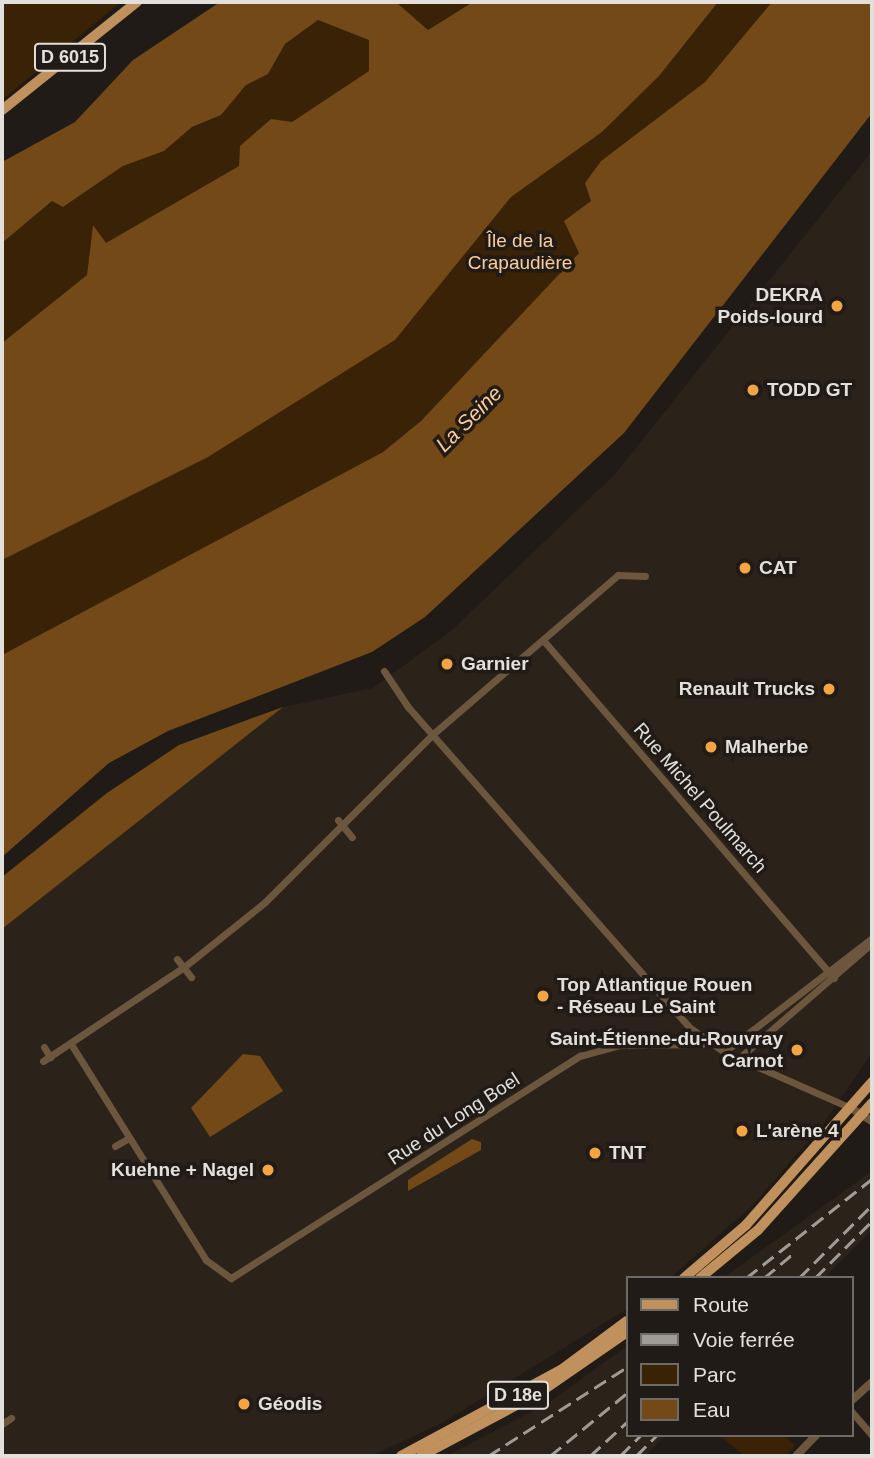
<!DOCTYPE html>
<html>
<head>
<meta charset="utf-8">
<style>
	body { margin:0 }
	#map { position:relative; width:874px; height:1458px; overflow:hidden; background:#201b16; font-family:Helvetica,sans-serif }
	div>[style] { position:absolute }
	.built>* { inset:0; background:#2b2219 }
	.green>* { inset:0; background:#392205 }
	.water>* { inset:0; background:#724917 }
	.minor>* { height:7px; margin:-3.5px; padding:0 3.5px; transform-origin:3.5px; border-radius:3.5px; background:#6d563e }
	.tertiary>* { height:8px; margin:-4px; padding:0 4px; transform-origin:4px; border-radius:4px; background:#6d563e }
	.primary>* { height:10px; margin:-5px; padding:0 5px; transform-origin:5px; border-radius:5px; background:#c0905d }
	.rail>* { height:2.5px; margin-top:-1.25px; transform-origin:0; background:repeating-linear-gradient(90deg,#9f9b97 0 14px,transparent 0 21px) }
	.dots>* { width:19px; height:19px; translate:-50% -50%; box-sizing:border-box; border:4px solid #201b16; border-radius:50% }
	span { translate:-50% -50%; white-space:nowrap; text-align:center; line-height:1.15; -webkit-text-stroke:7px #201b16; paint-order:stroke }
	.shield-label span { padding:2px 5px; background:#201b16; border:2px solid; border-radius:5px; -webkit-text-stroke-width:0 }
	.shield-label { font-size:18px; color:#e3e0dc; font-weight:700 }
	.park-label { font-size:19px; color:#fcce9e }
	.poi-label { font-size:19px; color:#e3e0dc; font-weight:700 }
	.right { translate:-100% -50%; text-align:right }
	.left { translate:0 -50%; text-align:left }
	.street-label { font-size:19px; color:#e3e0dc }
	.water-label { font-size:21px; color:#facc9c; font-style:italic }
	.frame { position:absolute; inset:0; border:4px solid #e3e0dc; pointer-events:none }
	.legend { position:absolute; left:626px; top:1276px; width:228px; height:161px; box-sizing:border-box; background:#201b16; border:2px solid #6e6a65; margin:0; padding:9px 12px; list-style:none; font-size:21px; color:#e3e0dc }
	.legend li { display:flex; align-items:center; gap:14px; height:35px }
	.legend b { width:35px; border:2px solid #6e6a65 }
</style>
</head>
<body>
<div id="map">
	<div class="built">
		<i style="clip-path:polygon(872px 151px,872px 1053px,823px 1124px,752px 1206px,670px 1278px,627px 1278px,627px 1309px,442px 1423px,371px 1456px,2px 1456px,2px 877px,179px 745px,283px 707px,373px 688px,452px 630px,616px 473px)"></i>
		<i style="clip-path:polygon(872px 1171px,872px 1230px,824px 1278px,723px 1278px)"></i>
		<i style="clip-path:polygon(627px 1346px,627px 1435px,666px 1435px,645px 1456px,446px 1456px,548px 1403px)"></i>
	</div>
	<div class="green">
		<i style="clip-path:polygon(2px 2px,121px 2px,2px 100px)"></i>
		<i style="clip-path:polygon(396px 2px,473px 2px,428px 30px)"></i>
		<i style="clip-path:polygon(718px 2px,772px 2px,705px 82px,601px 161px,579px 253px,421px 421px,383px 452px,2px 655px,2px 560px,146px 488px,395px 340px,511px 197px,602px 132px,659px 76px)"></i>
		<i style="clip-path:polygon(318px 20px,370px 40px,369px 71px,239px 166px,105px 244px,93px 226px,87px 275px,2px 343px,2px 243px,52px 201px,63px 207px,123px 166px,164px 151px,192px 127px,221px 115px,246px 85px,268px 74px,285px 44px)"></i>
		<i style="clip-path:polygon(719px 1435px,784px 1435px,795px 1446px,786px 1456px,744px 1456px)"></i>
	</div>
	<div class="water">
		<i style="clip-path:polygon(220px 2px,396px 2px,428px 30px,473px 2px,718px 2px,659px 76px,602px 132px,511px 197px,395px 340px,208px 457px,2px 560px,2px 343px,87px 275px,93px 225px,106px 243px,239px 166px,240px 146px,271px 119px,292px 122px,369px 71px,369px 40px,318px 20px,285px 44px,268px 74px,246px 85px,221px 115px,192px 127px,164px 151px,123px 166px,63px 207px,52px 201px,2px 243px,2px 162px,75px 122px,133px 60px)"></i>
		<i style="clip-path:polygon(772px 2px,872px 2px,872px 113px,624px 433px,425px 617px,372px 652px,168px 731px,109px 763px,2px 857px,2px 655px,383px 452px,421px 421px,579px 253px,564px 221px,591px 201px,585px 183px,601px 161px,705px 82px)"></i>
		<i style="clip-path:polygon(283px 707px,2px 929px,2px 877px,107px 793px,179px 745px)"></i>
		<i style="clip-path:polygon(243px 1054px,260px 1056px,283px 1091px,210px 1137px,191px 1108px)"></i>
		<i style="clip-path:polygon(472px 1139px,481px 1142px,481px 1150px,408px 1191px,408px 1180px)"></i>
	</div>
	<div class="minor">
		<i style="left:543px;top:640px;width:446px;rotate:49.3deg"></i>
		<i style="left:384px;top:671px;width:43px;rotate:56.3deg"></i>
		<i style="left:408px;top:707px;width:426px;rotate:48.7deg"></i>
		<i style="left:689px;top:1027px;width:43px;rotate:35.5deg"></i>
		<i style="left:724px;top:1052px;width:139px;rotate:23.8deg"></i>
		<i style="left:338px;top:820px;width:22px;rotate:51deg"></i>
		<i style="left:177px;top:959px;width:23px;rotate:52deg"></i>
		<i style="left:71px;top:1044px;width:255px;rotate:58deg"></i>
		<i style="left:206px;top:1260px;width:31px;rotate:36deg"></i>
		<i style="left:231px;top:1278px;width:414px;rotate:-32.5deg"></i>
		<i style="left:580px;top:1056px;width:41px;rotate:-15.4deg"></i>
		<i style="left:620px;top:1045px;width:92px;rotate:-0.6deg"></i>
		<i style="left:44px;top:1047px;width:12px;rotate:59deg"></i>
		<i style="left:724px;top:1052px;width:187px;rotate:-37.6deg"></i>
		<i style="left:738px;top:1059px;width:177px;rotate:-40.9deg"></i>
		<i style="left:43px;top:1061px;width:169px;rotate:-33.7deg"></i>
		<i style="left:184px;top:967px;width:104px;rotate:-38.7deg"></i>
		<i style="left:265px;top:902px;width:238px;rotate:-45deg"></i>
		<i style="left:433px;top:734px;width:244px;rotate:-40.7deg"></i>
		<i style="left:618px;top:575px;width:27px;rotate:2deg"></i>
		<i style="left:115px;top:1146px;width:16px;rotate:-30deg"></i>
		<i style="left:851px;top:1411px;width:32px;rotate:49deg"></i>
		<i style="left:2px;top:1424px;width:11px;rotate:-34deg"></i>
	</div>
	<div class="tertiary">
		<i style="left:851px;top:1108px;width:25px;rotate:32deg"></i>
		<i style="left:851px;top:1401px;width:28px;rotate:-42deg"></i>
		<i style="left:796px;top:1456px;width:29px;rotate:-46deg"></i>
	</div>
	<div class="primary">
		<i style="left:2px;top:110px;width:173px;rotate:-38.7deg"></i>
		<i style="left:684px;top:1278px;width:82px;rotate:-40.5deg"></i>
		<i style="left:746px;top:1225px;width:191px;rotate:-48.6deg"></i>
		<i style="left:700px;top:1278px;width:75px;rotate:-39.6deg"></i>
		<i style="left:758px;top:1230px;width:171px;rotate:-48.1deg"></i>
		<i style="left:401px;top:1456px;width:182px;rotate:-28.3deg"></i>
		<i style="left:561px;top:1370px;width:82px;rotate:-36.6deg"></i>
		<i style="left:421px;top:1456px;width:134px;rotate:-28.1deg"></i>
		<i style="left:539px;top:1393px;width:107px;rotate:-34.7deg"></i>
	</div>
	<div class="rail">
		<i style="left:746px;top:1278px;width:160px;rotate:-38.2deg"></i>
		<i style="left:764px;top:1278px;width:39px;rotate:-40deg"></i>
		<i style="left:799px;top:1278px;width:103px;rotate:-45deg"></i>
		<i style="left:815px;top:1278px;width:81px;rotate:-45deg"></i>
		<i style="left:488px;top:1456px;width:165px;rotate:-32.6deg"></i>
		<i style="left:550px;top:1456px;width:99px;rotate:-39.3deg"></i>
		<i style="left:590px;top:1456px;width:50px;rotate:-42.6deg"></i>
		<i style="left:620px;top:1456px;width:30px;rotate:-45deg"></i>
		<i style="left:636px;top:1456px;width:30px;rotate:-45deg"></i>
	</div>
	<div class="dots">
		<i style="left:837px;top:306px;background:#f4a443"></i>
		<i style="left:753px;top:390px;background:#f4a443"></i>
		<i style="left:745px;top:568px;background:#f4a443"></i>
		<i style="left:447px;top:664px;background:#f4a443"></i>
		<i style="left:829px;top:689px;background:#f4a443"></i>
		<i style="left:711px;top:747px;background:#f4a443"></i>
		<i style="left:543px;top:996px;background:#f4a443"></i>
		<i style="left:797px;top:1050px;background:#f4a443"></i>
		<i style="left:742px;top:1131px;background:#f4a443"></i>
		<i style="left:595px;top:1153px;background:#f4a443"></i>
		<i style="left:268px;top:1170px;background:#f4a443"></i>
		<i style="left:244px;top:1404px;background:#f4a443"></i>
	</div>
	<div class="shield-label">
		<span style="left:70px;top:57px">D 6015</span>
		<span style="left:518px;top:1395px">D 18e</span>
	</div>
	<div class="park-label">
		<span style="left:520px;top:252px">Île de la<br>Crapaudière</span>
	</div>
	<div class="poi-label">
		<span class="right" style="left:823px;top:306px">DEKRA<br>Poids-lourd</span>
		<span class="left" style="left:767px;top:390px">TODD GT</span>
		<span class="left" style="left:759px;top:568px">CAT</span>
		<span class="left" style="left:461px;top:664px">Garnier</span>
		<span class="right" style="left:815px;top:689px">Renault Trucks</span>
		<span class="left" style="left:725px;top:747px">Malherbe</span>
		<span class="left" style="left:557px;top:996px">Top Atlantique Rouen<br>- Réseau Le Saint</span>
		<span class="right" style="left:783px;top:1050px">Saint-Étienne-du-Rouvray<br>Carnot</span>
		<span class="left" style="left:756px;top:1131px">L'arène 4</span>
		<span class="left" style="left:609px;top:1153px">TNT</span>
		<span class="right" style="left:254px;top:1170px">Kuehne + Nagel</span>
		<span class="left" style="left:258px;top:1404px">Géodis</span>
	</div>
	<div class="street-label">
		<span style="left:700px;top:798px;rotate:49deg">Rue Michel Poulmarch</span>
		<span style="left:454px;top:1119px;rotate:-33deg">Rue du Long Boel</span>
	</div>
	<div class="water-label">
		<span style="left:469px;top:419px;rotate:-45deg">La Seine</span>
	</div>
	<div class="frame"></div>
	<ul class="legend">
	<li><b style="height:9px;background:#c0905d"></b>Route</li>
	<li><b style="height:9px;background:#9f9b97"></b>Voie ferrée</li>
	<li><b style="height:19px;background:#392205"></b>Parc</li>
	<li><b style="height:19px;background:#724917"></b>Eau</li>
	</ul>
</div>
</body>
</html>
